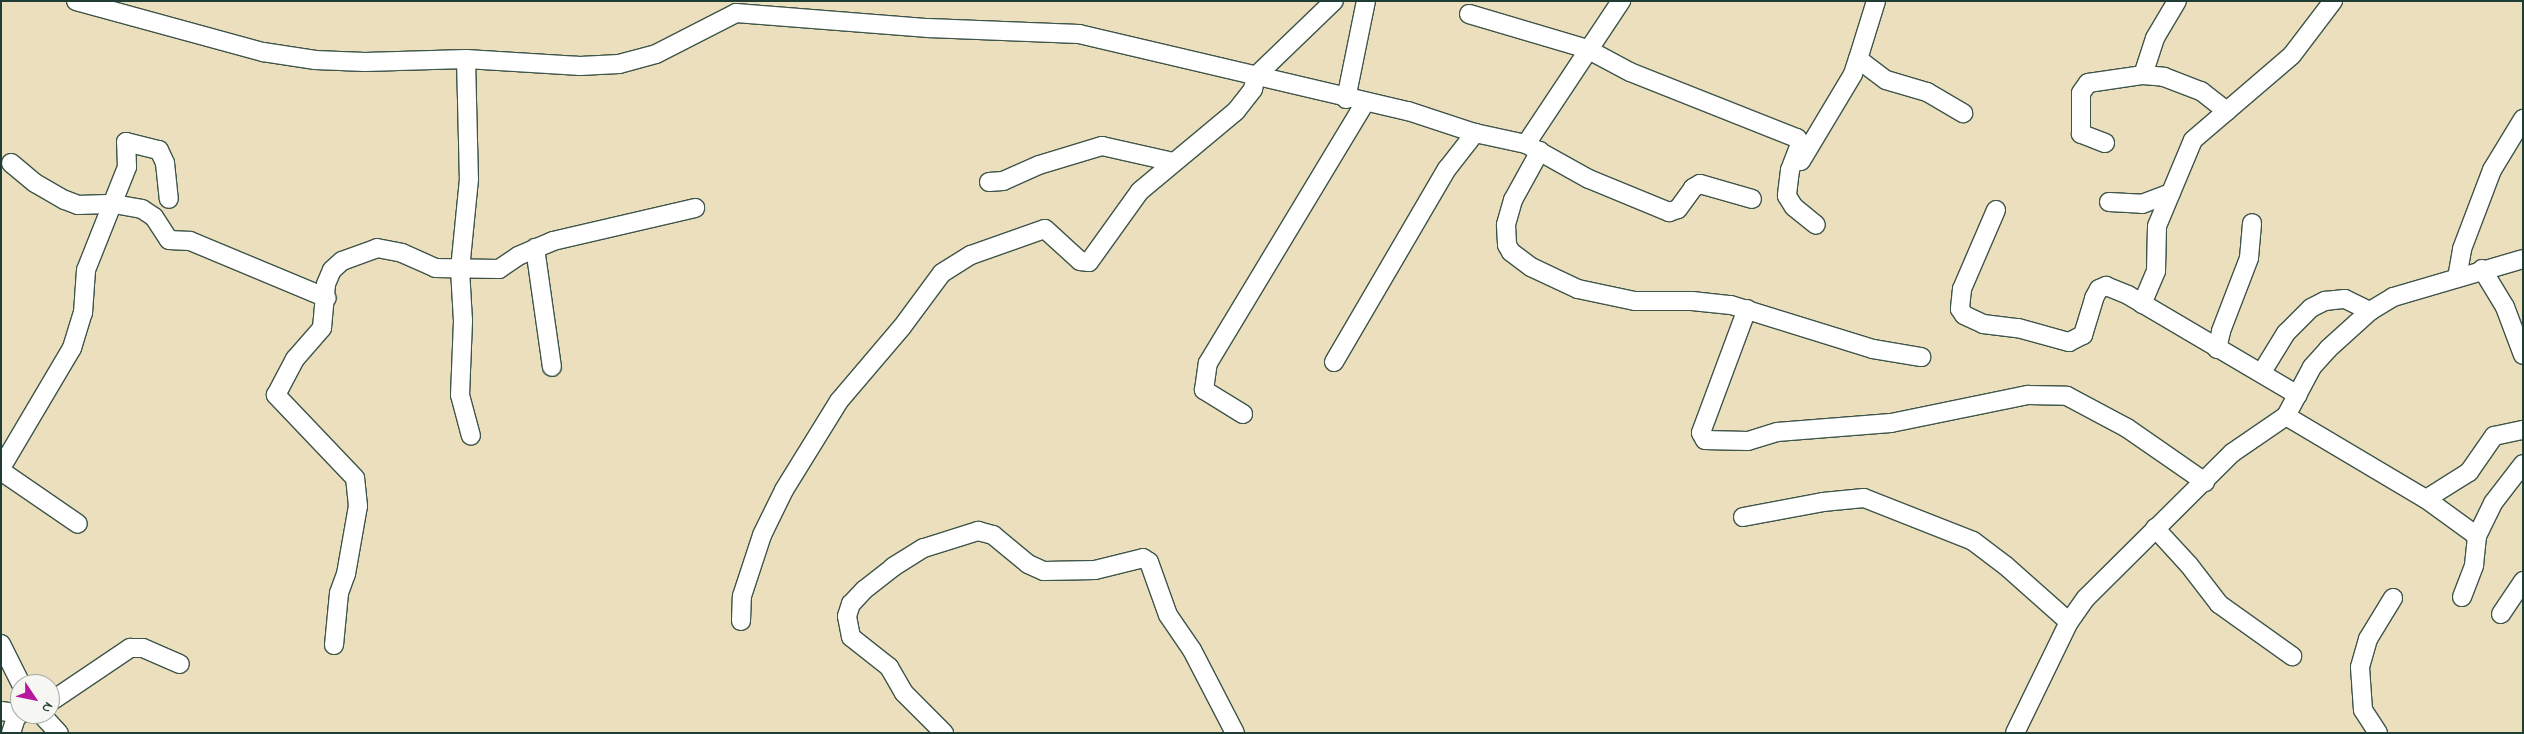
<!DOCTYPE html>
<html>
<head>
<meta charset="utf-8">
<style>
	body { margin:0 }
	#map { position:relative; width:2524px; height:734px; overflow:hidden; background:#ebdfbd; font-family:"Indie Flower",sans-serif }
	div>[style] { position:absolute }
	.roads { filter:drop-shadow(1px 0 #3e5549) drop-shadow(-1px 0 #3e5549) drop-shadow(0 1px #3e5549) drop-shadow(0 -1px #3e5549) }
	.minor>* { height:18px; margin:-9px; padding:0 9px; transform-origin:9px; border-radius:9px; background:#fff }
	span { translate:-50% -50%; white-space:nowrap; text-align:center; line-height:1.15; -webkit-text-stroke:4px #f6f6f2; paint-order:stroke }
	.frame { position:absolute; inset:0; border:2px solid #1f3d34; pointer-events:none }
	.north { position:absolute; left:10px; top:674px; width:50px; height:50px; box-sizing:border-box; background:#f6f6f2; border:1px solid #a0aca6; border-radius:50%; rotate:124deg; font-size:14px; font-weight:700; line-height:20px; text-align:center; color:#1f3d34 }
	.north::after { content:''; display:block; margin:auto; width:18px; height:22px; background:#b5179e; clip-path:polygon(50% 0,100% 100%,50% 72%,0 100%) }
</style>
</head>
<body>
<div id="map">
	<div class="roads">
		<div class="minor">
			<i style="left:76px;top:1px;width:194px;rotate:15.3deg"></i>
			<i style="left:263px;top:52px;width:53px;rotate:8.7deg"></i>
			<i style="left:315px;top:60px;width:50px;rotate:2.3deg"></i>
			<i style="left:365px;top:62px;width:101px;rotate:-1.7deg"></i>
			<i style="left:466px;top:59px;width:114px;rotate:3.5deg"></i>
			<i style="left:580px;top:66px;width:39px;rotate:-3deg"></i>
			<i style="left:619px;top:64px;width:38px;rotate:-15deg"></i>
			<i style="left:656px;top:54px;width:90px;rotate:-27.1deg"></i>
			<i style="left:736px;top:13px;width:193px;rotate:4.5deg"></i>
			<i style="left:928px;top:28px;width:151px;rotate:2.3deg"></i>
			<i style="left:1079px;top:34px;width:338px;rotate:13.2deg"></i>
			<i style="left:1408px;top:111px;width:71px;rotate:18.2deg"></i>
			<i style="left:1475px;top:133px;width:52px;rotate:12.2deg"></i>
			<i style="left:1526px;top:144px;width:72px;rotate:29.1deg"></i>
			<i style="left:1589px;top:179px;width:87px;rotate:22.4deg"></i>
			<i style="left:1669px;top:212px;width:9px;rotate:-18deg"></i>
			<i style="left:1678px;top:209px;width:26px;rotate:-54deg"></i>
			<i style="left:1693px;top:188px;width:8px;rotate:-30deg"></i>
			<i style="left:1700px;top:184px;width:54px;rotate:16.1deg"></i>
			<i style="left:1876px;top:1px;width:61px;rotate:107.2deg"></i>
			<i style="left:1858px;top:59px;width:35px;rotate:37deg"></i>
			<i style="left:1886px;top:80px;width:43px;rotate:16.3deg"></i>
			<i style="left:1927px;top:92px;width:42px;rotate:30.3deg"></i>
			<i style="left:1469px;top:14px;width:123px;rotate:16.5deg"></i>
			<i style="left:1587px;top:49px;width:49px;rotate:28.1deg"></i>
			<i style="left:1630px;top:72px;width:180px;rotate:21.6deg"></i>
			<i style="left:1797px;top:138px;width:7px;rotate:63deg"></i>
			<i style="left:1800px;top:144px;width:28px;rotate:111deg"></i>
			<i style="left:1790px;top:170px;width:26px;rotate:97deg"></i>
			<i style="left:1787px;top:196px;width:13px;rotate:58deg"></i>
			<i style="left:1794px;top:207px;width:28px;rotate:39deg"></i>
			<i style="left:466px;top:59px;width:120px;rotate:88.6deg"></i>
			<i style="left:469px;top:179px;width:90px;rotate:95.7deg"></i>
			<i style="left:460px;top:269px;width:52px;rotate:86.7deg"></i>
			<i style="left:463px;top:321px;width:74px;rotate:92.3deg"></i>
			<i style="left:460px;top:395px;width:42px;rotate:75deg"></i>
			<i style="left:2143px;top:75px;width:39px;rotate:-72deg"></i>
			<i style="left:2155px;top:38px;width:43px;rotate:-59.3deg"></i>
			<i style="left:1346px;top:99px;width:100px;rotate:-78.5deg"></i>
			<i style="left:2105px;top:143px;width:26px;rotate:-159deg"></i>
			<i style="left:2081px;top:134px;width:41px;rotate:-90deg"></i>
			<i style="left:2081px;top:93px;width:12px;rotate:-55deg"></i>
			<i style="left:2088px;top:83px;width:56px;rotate:-8.3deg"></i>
			<i style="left:2143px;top:75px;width:21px;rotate:5deg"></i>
			<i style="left:2164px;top:77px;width:40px;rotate:21deg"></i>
			<i style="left:2201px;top:91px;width:33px;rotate:38deg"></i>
			<i style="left:1526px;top:144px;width:172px;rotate:-56.4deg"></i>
			<i style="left:1540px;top:151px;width:56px;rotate:118.9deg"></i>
			<i style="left:1513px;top:200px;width:26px;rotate:106deg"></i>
			<i style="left:1506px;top:225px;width:20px;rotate:87deg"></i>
			<i style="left:1507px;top:245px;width:8px;rotate:60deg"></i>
			<i style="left:1511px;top:252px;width:25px;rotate:37deg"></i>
			<i style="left:1531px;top:267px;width:52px;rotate:25.1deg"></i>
			<i style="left:1578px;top:289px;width:58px;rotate:11.9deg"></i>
			<i style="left:1635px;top:301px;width:57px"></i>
			<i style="left:1692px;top:301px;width:39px;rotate:6deg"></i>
			<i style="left:1731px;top:305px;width:149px;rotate:17.2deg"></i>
			<i style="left:1873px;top:349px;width:49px;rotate:9.5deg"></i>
			<i style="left:1801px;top:161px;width:101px;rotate:-59.1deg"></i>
			<i style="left:1853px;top:74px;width:16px;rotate:-72deg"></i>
			<i style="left:11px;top:163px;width:31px;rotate:40deg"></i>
			<i style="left:35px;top:183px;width:34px;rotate:30deg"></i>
			<i style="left:65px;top:200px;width:14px;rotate:21deg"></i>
			<i style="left:78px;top:205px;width:36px;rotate:-2deg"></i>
			<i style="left:114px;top:204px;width:28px;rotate:10deg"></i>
			<i style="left:142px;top:209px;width:14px;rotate:34deg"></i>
			<i style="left:154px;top:217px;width:27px;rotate:57deg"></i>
			<i style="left:169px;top:240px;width:21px;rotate:3deg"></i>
			<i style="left:190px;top:241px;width:148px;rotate:22.6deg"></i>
			<i style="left:989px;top:182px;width:14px;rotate:-4deg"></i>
			<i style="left:1003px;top:181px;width:39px;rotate:-24deg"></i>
			<i style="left:1039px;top:165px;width:66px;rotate:-16.8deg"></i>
			<i style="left:1102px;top:146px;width:73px;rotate:12.7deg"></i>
			<i style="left:2109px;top:202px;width:33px;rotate:3deg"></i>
			<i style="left:2142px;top:204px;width:31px;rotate:-21deg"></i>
			<i style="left:1996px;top:210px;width:86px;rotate:113.3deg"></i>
			<i style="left:1962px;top:289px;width:20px;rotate:96deg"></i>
			<i style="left:1960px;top:309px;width:7px;rotate:56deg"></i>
			<i style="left:1964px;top:315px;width:21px;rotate:25deg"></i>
			<i style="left:1983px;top:324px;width:35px;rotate:7deg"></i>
			<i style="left:2018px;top:328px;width:53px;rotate:15.4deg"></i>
			<i style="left:2069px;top:342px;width:16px;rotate:-27deg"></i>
			<i style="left:2083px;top:335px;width:39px;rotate:-73deg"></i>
			<i style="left:2094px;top:298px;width:10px;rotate:-61deg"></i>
			<i style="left:2099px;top:289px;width:8px;rotate:-23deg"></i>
			<i style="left:2106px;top:286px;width:24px;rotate:22deg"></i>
			<i style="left:2128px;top:295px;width:197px;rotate:30.5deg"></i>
			<i style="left:535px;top:248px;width:120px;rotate:81.9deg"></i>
			<i style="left:2482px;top:269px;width:44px;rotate:58.8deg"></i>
			<i style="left:2505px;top:307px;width:51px;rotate:69.4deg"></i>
			<i style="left:2457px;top:278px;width:29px;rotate:-80deg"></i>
			<i style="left:2462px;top:249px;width:85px;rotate:-69.2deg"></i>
			<i style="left:2492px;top:170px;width:60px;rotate:-58.7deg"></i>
			<i style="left:2142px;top:304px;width:36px;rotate:-67deg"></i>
			<i style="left:2156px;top:271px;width:45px;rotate:-88.7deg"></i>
			<i style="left:2157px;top:226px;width:93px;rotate:-67.3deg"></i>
			<i style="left:2193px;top:140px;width:130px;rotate:-40.6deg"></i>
			<i style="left:2292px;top:55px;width:68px;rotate:-52.8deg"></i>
			<i style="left:1747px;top:309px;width:132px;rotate:110.4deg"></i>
			<i style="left:1701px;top:433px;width:8px;rotate:60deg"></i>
			<i style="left:1705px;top:440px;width:43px;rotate:1.3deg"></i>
			<i style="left:1748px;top:441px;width:30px;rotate:-17deg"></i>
			<i style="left:1777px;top:432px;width:114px;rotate:-4.5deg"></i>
			<i style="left:1891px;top:423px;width:140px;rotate:-11.6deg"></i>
			<i style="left:2028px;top:395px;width:39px;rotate:1deg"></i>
			<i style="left:2067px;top:396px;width:68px;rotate:28.1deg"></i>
			<i style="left:2127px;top:428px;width:95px;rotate:34.7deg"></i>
			<i style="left:2217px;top:349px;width:18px;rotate:-77deg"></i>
			<i style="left:2221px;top:331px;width:78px;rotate:-69deg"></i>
			<i style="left:2249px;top:258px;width:35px;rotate:-85deg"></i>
			<i style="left:1334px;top:362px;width:224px;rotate:-59.7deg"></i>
			<i style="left:1447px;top:169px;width:46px;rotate:-52.1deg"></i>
			<i style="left:2262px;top:372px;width:46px;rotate:-58.4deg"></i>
			<i style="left:2286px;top:333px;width:35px;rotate:-45deg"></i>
			<i style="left:2311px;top:308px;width:16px;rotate:-27deg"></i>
			<i style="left:2325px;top:301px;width:20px;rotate:-6deg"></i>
			<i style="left:2345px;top:299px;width:28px;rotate:26deg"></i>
			<i style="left:1243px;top:414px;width:46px;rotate:-148.4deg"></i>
			<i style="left:1204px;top:390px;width:27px;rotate:-82deg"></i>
			<i style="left:1208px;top:363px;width:304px;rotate:-58.9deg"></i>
			<i style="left:2286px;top:416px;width:163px;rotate:30.7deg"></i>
			<i style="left:2426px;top:499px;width:63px;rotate:36deg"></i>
			<i style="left:1px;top:468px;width:139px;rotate:-59.4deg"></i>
			<i style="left:72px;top:348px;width:37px;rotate:-73deg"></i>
			<i style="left:83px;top:313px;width:43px;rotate:-86deg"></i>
			<i style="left:86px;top:270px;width:111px;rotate:-68.3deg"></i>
			<i style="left:127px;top:167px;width:25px;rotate:-92deg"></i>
			<i style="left:126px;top:142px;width:34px;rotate:14deg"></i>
			<i style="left:159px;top:150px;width:14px;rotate:65deg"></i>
			<i style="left:165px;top:163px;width:36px;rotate:84deg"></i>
			<i style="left:1px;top:471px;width:93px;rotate:34.5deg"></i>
			<i style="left:2426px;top:499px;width:51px;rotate:-32.1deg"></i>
			<i style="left:2469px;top:472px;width:44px;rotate:-55.2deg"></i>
			<i style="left:2494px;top:436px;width:30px;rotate:-12deg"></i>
			<i style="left:1743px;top:517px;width:81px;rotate:-10.6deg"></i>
			<i style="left:1823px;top:502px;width:41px;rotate:-5.6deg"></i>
			<i style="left:1864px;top:498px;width:117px;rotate:21.5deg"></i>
			<i style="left:1973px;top:541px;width:41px;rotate:37.1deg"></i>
			<i style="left:2006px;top:566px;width:84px;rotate:41.6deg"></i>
			<i style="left:2155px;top:528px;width:50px;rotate:47.4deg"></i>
			<i style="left:2189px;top:565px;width:49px;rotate:52.4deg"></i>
			<i style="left:2219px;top:604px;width:90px;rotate:35.5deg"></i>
			<i style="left:2462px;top:597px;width:34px;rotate:-69deg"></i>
			<i style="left:2474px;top:565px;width:29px;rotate:-84deg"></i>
			<i style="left:2477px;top:536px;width:37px;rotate:-64deg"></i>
			<i style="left:2493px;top:503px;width:49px;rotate:-52.4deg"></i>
			<i style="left:2501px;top:614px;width:40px;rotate:-56deg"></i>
			<i style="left:741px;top:621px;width:25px;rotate:-88deg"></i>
			<i style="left:742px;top:596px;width:64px;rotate:-71.8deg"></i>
			<i style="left:762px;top:535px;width:50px;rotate:-63.9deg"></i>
			<i style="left:784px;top:490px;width:105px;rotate:-58.3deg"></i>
			<i style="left:839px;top:401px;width:97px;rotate:-49.6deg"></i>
			<i style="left:902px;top:327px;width:67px;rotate:-53.5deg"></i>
			<i style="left:942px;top:273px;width:34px;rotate:-32deg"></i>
			<i style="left:971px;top:255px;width:78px;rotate:-19.4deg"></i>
			<i style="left:1045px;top:229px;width:47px;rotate:42.4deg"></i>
			<i style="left:1080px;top:261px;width:9px;rotate:6deg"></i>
			<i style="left:1089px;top:262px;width:87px;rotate:-54.3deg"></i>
			<i style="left:1140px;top:191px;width:125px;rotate:-39.8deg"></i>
			<i style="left:1236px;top:111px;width:28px;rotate:-52deg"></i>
			<i style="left:1253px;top:89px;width:13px;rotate:-77deg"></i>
			<i style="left:1256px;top:76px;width:108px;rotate:-43.9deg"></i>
			<i style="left:1px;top:644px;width:45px;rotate:63.4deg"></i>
			<i style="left:334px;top:645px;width:52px;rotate:-84.5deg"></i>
			<i style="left:339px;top:593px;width:20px;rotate:-70deg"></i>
			<i style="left:346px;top:574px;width:69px;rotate:-80deg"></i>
			<i style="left:358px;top:506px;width:28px;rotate:-96deg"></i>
			<i style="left:355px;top:478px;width:115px;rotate:-133.6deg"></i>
			<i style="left:276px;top:395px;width:41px;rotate:-62.2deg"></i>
			<i style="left:295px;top:359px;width:41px;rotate:-48.9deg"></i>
			<i style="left:322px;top:328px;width:44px;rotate:-84.8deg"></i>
			<i style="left:326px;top:284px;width:15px;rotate:-67deg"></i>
			<i style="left:332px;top:270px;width:13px;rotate:-42deg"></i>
			<i style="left:342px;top:261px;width:37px;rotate:-20deg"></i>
			<i style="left:377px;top:248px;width:25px;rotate:11deg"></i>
			<i style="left:402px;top:253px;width:36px;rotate:24deg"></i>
			<i style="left:435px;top:268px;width:64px;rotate:0.9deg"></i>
			<i style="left:499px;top:269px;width:23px;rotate:-34deg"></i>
			<i style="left:518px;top:256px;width:38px;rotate:-23deg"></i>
			<i style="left:553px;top:241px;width:146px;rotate:-13.1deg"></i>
			<i style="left:50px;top:702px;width:97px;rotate:-34deg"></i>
			<i style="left:130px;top:648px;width:13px"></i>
			<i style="left:143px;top:648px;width:40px;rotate:23.4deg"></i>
			<i style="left:1px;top:711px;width:21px;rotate:8deg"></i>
			<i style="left:41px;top:714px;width:26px;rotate:47deg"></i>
			<i style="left:11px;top:733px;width:19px;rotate:-72deg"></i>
			<i style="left:944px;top:733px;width:57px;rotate:-135deg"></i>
			<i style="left:904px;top:693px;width:30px;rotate:-120deg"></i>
			<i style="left:889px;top:667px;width:48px;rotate:-141.7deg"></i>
			<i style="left:851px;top:637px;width:21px;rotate:-101deg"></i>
			<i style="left:847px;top:616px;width:13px;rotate:-72deg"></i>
			<i style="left:851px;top:604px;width:19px;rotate:-47deg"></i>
			<i style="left:864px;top:590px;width:37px;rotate:-38deg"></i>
			<i style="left:893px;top:567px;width:36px;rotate:-32deg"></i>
			<i style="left:924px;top:548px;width:57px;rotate:-17.5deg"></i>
			<i style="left:978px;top:531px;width:16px;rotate:15deg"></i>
			<i style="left:993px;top:535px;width:45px;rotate:39.6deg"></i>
			<i style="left:1028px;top:564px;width:17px;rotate:24deg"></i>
			<i style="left:1044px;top:571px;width:51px;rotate:-1.1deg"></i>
			<i style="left:1095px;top:570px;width:49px;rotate:-14deg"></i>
			<i style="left:1143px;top:558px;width:7px;rotate:34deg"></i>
			<i style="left:1149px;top:562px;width:56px;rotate:70.3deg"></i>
			<i style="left:1168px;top:615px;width:42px;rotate:55.6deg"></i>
			<i style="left:1192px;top:650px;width:93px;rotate:62.6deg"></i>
			<i style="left:2015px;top:733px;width:123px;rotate:-64.1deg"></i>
			<i style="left:2069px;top:622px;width:29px;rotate:-55deg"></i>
			<i style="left:2086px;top:598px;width:206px;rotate:-44.8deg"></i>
			<i style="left:2232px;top:453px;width:65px;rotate:-34.4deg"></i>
			<i style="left:2286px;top:416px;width:55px;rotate:-62deg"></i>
			<i style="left:2312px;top:367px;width:24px;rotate:-48deg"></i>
			<i style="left:2328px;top:349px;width:57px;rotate:-42.1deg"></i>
			<i style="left:2370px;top:311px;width:27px;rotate:-31deg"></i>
			<i style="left:2393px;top:297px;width:135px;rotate:-16.3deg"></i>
			<i style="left:2378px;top:733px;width:27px;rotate:-123deg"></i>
			<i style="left:2363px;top:710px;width:43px;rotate:-94deg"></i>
			<i style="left:2360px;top:667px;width:29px;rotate:-74deg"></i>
			<i style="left:2368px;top:639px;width:48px;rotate:-58.6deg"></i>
		</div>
	</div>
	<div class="frame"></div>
	<div class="north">N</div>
</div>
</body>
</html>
